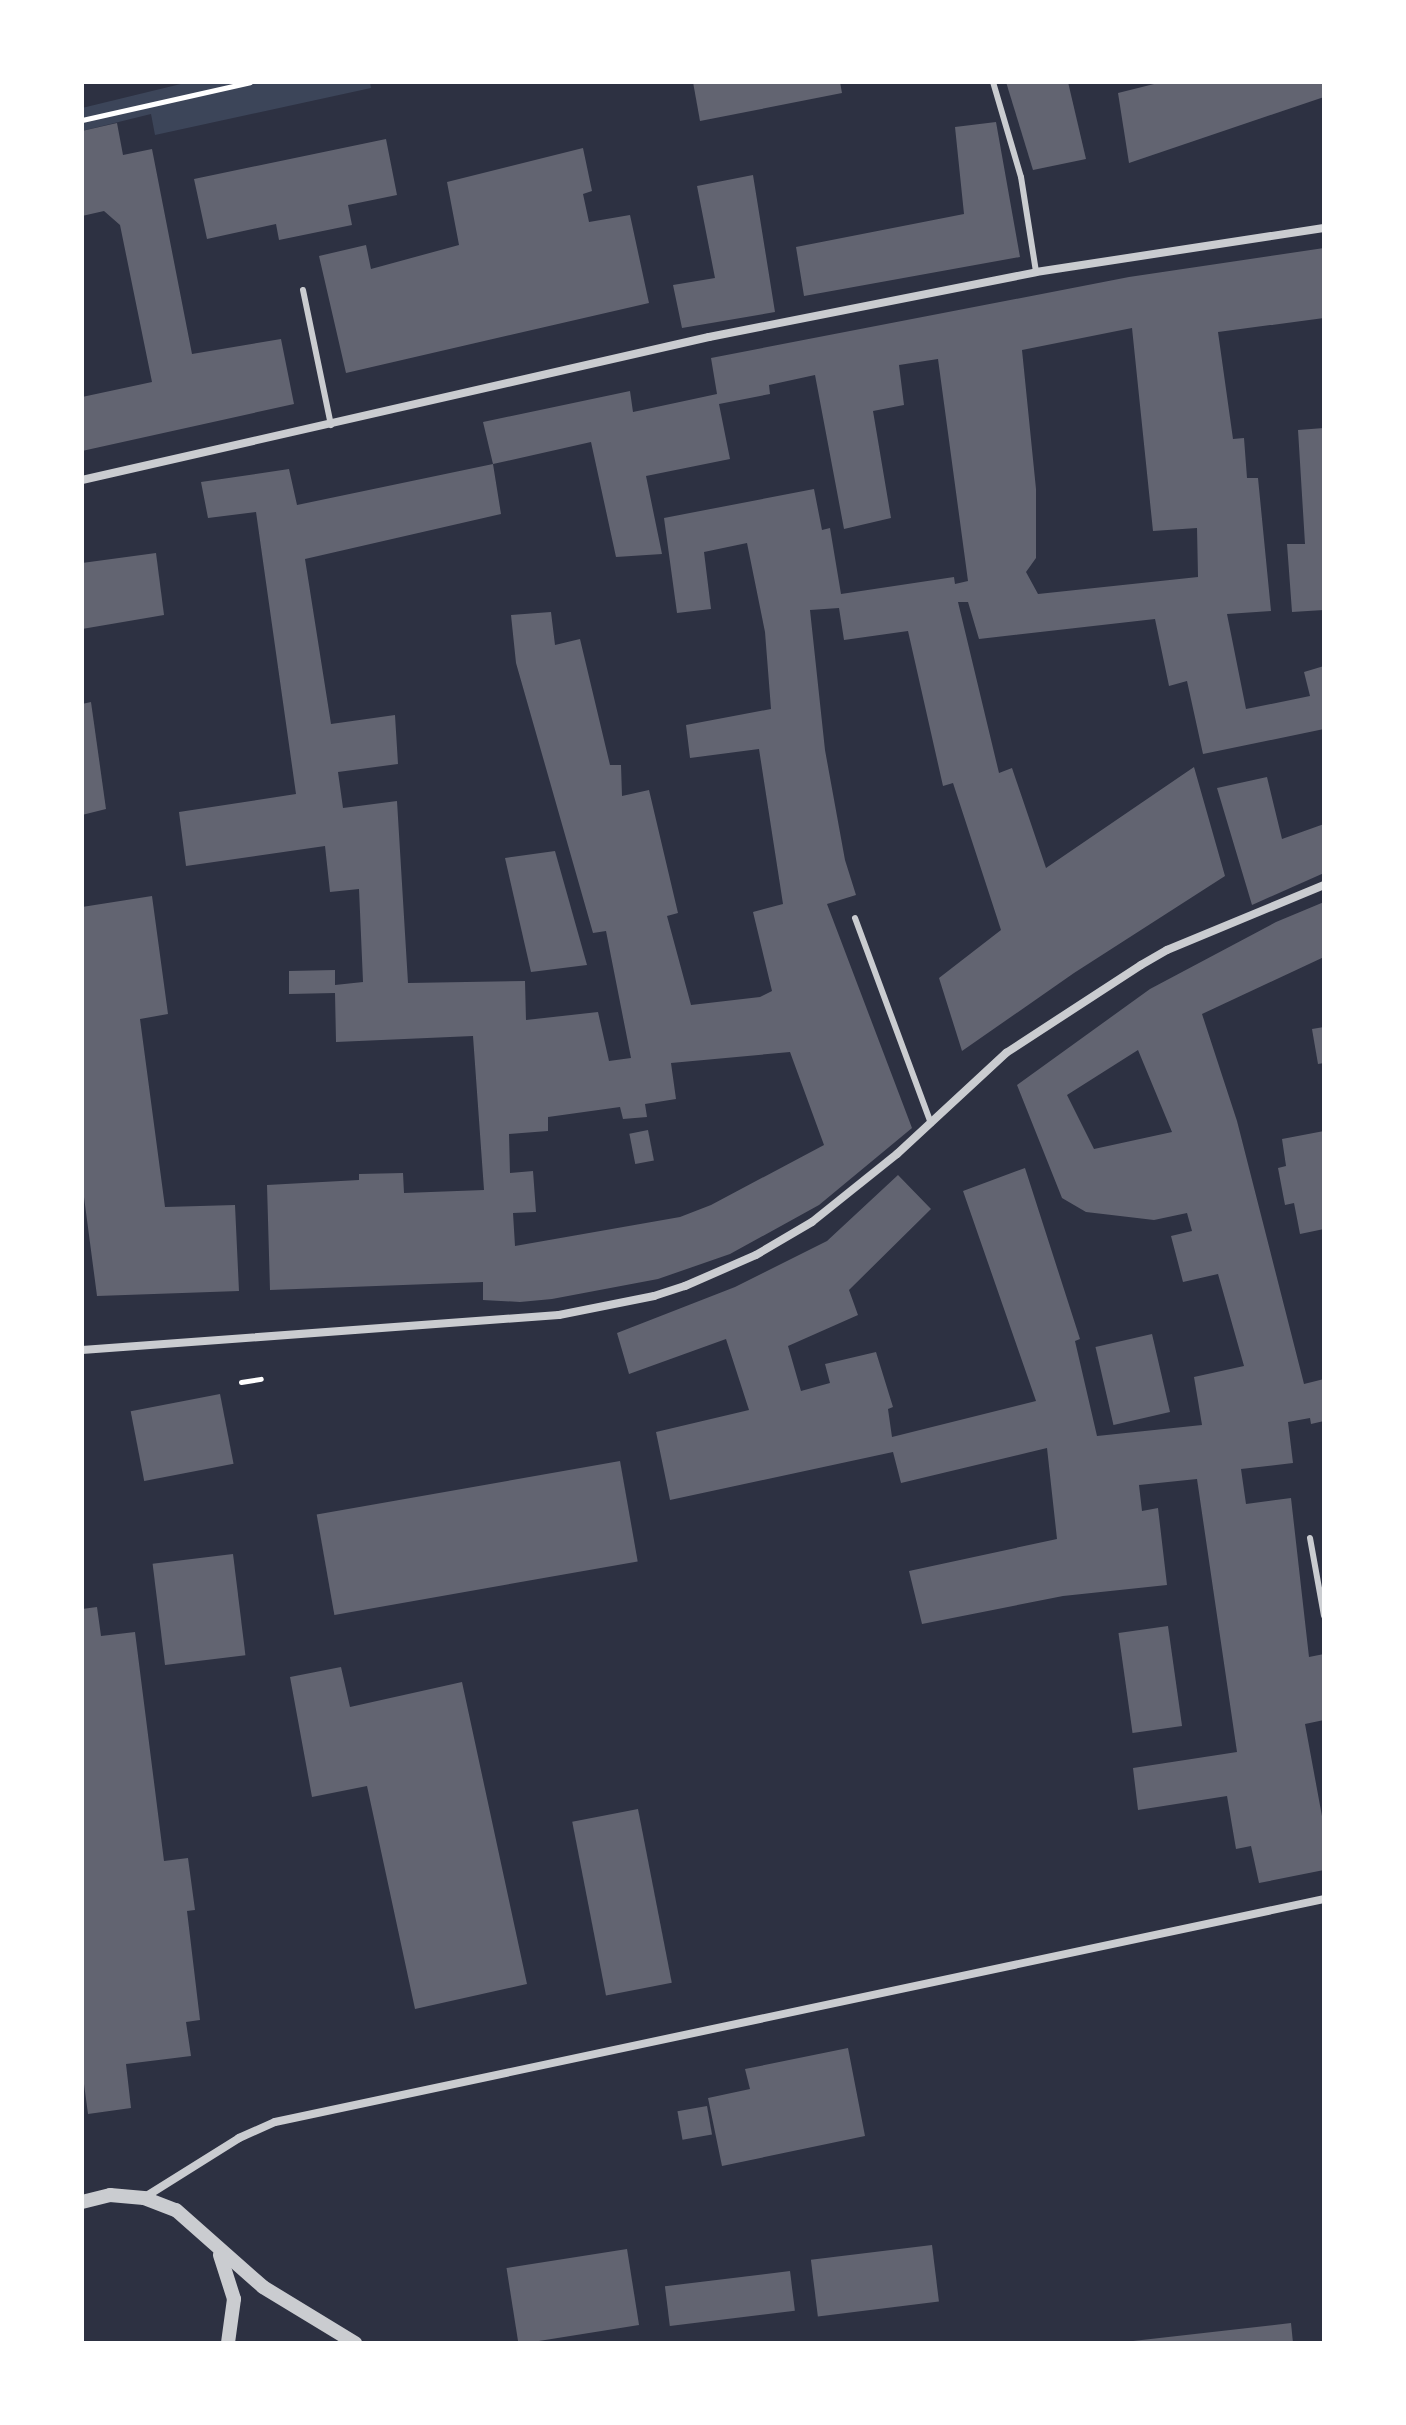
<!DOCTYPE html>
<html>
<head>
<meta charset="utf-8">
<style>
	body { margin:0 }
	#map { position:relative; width:1406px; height:2425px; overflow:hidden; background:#2d3142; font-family:Karla,sans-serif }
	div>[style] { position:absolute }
	.green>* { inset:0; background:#3c4559 }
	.building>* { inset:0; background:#626471; transform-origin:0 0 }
	.path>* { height:5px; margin:-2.5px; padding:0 2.5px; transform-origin:2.5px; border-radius:2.5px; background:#fff }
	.service>* { height:6px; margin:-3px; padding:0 3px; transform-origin:3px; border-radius:3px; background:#caccd0 }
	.minor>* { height:8px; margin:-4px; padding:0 4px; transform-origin:4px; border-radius:4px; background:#caccd0 }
	.tertiary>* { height:14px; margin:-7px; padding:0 7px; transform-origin:7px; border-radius:7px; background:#caccd0 }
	span { translate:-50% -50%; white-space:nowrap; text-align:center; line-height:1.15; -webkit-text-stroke:8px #fff; paint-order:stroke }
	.frame { position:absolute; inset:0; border:84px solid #fff; pointer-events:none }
</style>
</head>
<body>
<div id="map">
	<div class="green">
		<i style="clip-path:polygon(189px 82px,370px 82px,371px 88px,155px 135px,151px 114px,82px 131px,82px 108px)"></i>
	</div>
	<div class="building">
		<i style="clip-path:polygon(693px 82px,840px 82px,842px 93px,700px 121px)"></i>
		<i style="clip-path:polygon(1006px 82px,1068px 82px,1086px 159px,1033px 170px)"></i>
		<i style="clip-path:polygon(1162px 82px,1324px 82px,1324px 97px,1129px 163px,1118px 93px)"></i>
		<i style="clip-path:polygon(996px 122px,1020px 257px,804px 296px,796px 247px,964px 214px,955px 127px)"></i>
		<i style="clip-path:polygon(117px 123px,123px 155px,152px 149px,192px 354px,281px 339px,294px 404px,82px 451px,82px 397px,152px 382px,120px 225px,104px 211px,82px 216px,82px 131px)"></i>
		<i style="clip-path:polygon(386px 139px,397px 195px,348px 205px,352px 225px,279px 240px,276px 224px,207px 239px,194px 179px)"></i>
		<i style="clip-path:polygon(583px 148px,592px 191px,583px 194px,589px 222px,630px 215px,649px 303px,346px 373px,319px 256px,366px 245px,371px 269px,459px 245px,447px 182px)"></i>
		<i style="clip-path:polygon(753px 175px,775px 312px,682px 328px,673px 285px,715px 278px,697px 186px)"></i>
		<i style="clip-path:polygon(evenodd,1324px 248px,1324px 318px,1218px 332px,1233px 439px,1244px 438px,1247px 478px,1258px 478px,1271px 611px,1227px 614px,1246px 709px,1310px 696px,1304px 672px,1324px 666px,1324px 729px,1203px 754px,1187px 681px,1169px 686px,1155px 619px,979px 639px,968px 602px,958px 602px,999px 773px,1012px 768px,1046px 868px,1194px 767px,1225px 876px,1074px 973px,962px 1051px,939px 978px,1001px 930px,953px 783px,943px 786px,908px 631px,844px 640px,839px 608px,810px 610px,825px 750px,845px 860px,856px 895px,827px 904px,912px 1128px,819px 1205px,730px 1254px,658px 1279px,552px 1299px,520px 1302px,483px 1300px,483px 1282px,270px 1290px,267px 1185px,359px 1180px,359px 1174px,403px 1173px,404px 1193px,484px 1190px,473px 1036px,336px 1042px,335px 993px,289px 994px,289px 971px,335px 970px,335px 985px,363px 982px,359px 889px,330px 892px,325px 846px,186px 866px,179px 812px,296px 794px,256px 512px,208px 518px,201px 482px,289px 469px,297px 505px,493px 464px,501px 514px,305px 559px,331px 724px,395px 715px,398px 764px,338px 772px,343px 808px,397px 801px,408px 983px,525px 981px,526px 1020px,598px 1012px,609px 1061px,631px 1058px,606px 931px,593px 933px,516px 663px,511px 615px,551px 612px,555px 645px,580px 639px,610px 765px,621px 765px,622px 796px,649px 790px,678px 913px,667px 916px,691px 1005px,760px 997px,772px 991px,753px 912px,783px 904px,759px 749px,690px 758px,686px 725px,771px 709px,765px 632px,747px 543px,704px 552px,711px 609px,677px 613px,664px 518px,814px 489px,822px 530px,830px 528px,841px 594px,954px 577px,955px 584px,968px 581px,938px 359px,899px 365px,904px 405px,873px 411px,891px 518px,844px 529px,815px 375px,769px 385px,770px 394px,719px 404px,730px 459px,646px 476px,662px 554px,616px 557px,591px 442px,493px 464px,483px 422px,630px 391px,633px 412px,717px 394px,711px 358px,1129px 277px,1324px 248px,1132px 328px,1153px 531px,1197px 528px,1198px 577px,1038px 594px,1026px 572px,1036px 558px,1036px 489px,1022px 350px,1132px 328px,1324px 248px,790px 1052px,824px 1145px,711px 1205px,680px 1217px,515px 1246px,513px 1213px,536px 1212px,533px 1171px,510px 1173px,509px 1134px,548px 1131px,548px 1117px,620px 1107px,623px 1119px,647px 1117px,645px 1104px,676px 1099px,671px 1063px,790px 1052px)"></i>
		<i style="clip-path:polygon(1324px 428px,1324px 610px,1292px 612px,1287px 544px,1305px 544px,1298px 430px)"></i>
		<i style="clip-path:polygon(156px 553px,164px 615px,82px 629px,82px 563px)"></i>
		<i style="clip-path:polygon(91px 702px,106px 809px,82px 815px,82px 704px)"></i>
		<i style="clip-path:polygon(1267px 777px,1282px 839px,1324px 824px,1324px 873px,1252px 905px,1217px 788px)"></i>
		<i style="clip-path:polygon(555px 851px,587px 965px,531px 972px,505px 858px)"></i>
		<i style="clip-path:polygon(152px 896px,168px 1014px,140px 1019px,165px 1207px,235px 1205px,239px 1291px,97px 1296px,82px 1182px,82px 907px)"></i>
		<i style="clip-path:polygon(evenodd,1324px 902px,1324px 957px,1202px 1014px,1237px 1121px,1303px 1380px,1304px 1384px,1324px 1379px,1324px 1421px,1311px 1424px,1310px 1418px,1288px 1422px,1293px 1463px,1241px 1469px,1246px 1504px,1291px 1498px,1309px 1657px,1324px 1654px,1324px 1720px,1305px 1724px,1324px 1827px,1324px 1870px,1259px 1883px,1251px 1846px,1236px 1849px,1227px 1796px,1138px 1810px,1133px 1768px,1237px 1752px,1197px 1479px,1139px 1485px,1142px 1511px,1158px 1508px,1167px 1585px,1063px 1596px,922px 1624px,909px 1571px,1057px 1539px,1047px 1448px,901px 1483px,893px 1452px,670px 1500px,656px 1432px,749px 1410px,726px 1339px,629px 1374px,617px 1333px,735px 1287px,827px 1241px,898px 1175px,931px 1209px,849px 1290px,858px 1315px,788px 1346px,801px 1391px,830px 1383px,825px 1364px,876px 1352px,893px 1407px,888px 1409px,892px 1437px,1036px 1401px,963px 1191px,1025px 1168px,1080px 1339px,1075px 1341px,1097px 1436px,1202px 1425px,1194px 1377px,1244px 1366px,1218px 1274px,1183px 1282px,1171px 1236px,1192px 1231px,1187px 1213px,1154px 1220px,1086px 1212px,1062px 1198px,1017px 1085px,1150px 989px,1276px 922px,1324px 902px,1138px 1050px,1172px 1132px,1094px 1149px,1067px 1095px,1138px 1050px)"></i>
		<i style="clip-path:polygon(1324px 1027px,1324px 1063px,1318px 1064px,1312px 1029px)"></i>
		<i style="left:648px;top:1130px;width:31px;height:19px;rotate:79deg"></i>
		<i style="clip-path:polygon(1324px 1131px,1324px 1229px,1300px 1234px,1294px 1203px,1285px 1205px,1278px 1168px,1286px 1166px,1282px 1139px)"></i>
		<i style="left:1152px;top:1334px;width:80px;height:58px;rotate:77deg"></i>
		<i style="left:220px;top:1394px;width:71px;height:91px;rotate:79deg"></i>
		<i style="left:620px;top:1461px;width:102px;height:308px;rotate:80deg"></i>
		<i style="left:233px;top:1554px;width:102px;height:81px;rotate:83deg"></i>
		<i style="clip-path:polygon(97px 1607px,101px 1636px,135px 1632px,164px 1861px,188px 1858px,195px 1910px,187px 1911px,200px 2020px,186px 2022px,191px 2056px,126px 2064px,131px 2108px,88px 2114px,82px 2069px,82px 1609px)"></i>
		<i style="left:1168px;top:1626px;width:101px;height:50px;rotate:82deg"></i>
		<i style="clip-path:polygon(341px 1667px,350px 1707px,462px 1682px,527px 1984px,415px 2009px,367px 1786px,312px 1797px,290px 1677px)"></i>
		<i style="left:638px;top:1809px;width:177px;height:67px;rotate:79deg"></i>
		<i style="clip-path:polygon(848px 2048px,865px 2136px,722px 2166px,708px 2098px,750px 2089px,745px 2069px)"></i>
		<i style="left:707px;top:2106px;width:29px;height:30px;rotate:80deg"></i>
		<i style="left:932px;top:2245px;width:57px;height:122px;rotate:83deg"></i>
		<i style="left:627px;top:2249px;width:77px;height:122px;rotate:81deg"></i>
		<i style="left:790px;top:2271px;width:40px;height:126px;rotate:83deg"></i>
		<i style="clip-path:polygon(1291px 2323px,1293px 2343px,1133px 2343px,1133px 2341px)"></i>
	</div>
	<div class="path">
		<i style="left:82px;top:120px;width:172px;rotate:-12.7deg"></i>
		<i style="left:241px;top:1382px;width:20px;rotate:-9deg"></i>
	</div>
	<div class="service">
		<i style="left:993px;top:82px;width:99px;rotate:73.6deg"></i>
		<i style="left:1021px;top:177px;width:96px;rotate:81deg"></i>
		<i style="left:303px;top:290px;width:138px;rotate:78.3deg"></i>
		<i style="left:855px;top:918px;width:219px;rotate:69.7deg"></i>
		<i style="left:1310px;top:1538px;width:79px;rotate:79.8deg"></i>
	</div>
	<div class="minor">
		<i style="left:82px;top:480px;width:643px;rotate:-12.85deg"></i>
		<i style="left:709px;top:337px;width:333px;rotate:-11.2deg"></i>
		<i style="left:1036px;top:272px;width:291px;rotate:-8.7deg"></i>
		<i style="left:82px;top:1350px;width:478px;rotate:-4.2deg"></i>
		<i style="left:559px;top:1315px;width:97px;rotate:-11.3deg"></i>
		<i style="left:654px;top:1296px;width:33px;rotate:-18deg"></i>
		<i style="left:685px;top:1286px;width:77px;rotate:-23.6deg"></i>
		<i style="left:756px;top:1255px;width:65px;rotate:-30.5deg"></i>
		<i style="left:812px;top:1222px;width:109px;rotate:-38.7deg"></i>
		<i style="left:897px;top:1154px;width:149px;rotate:-42.8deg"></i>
		<i style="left:1006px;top:1053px;width:161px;rotate:-33.1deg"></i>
		<i style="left:1141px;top:965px;width:30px;rotate:-30deg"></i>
		<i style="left:1167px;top:950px;width:170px;rotate:-22.5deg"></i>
		<i style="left:145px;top:2197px;width:111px;rotate:-32.1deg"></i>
		<i style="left:239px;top:2138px;width:39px;rotate:-24deg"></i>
		<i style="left:275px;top:2122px;width:1072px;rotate:-12deg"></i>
	</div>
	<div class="tertiary">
		<i style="left:82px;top:2202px;width:29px;rotate:-14deg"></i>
		<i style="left:110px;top:2195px;width:34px;rotate:5deg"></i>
		<i style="left:144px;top:2198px;width:34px;rotate:21deg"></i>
		<i style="left:176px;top:2210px;width:116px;rotate:41.5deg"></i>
		<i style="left:263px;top:2287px;width:108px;rotate:31.3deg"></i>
		<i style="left:220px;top:2255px;width:46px;rotate:72.3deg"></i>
		<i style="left:234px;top:2299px;width:44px;rotate:97.8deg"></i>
	</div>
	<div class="frame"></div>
</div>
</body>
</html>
